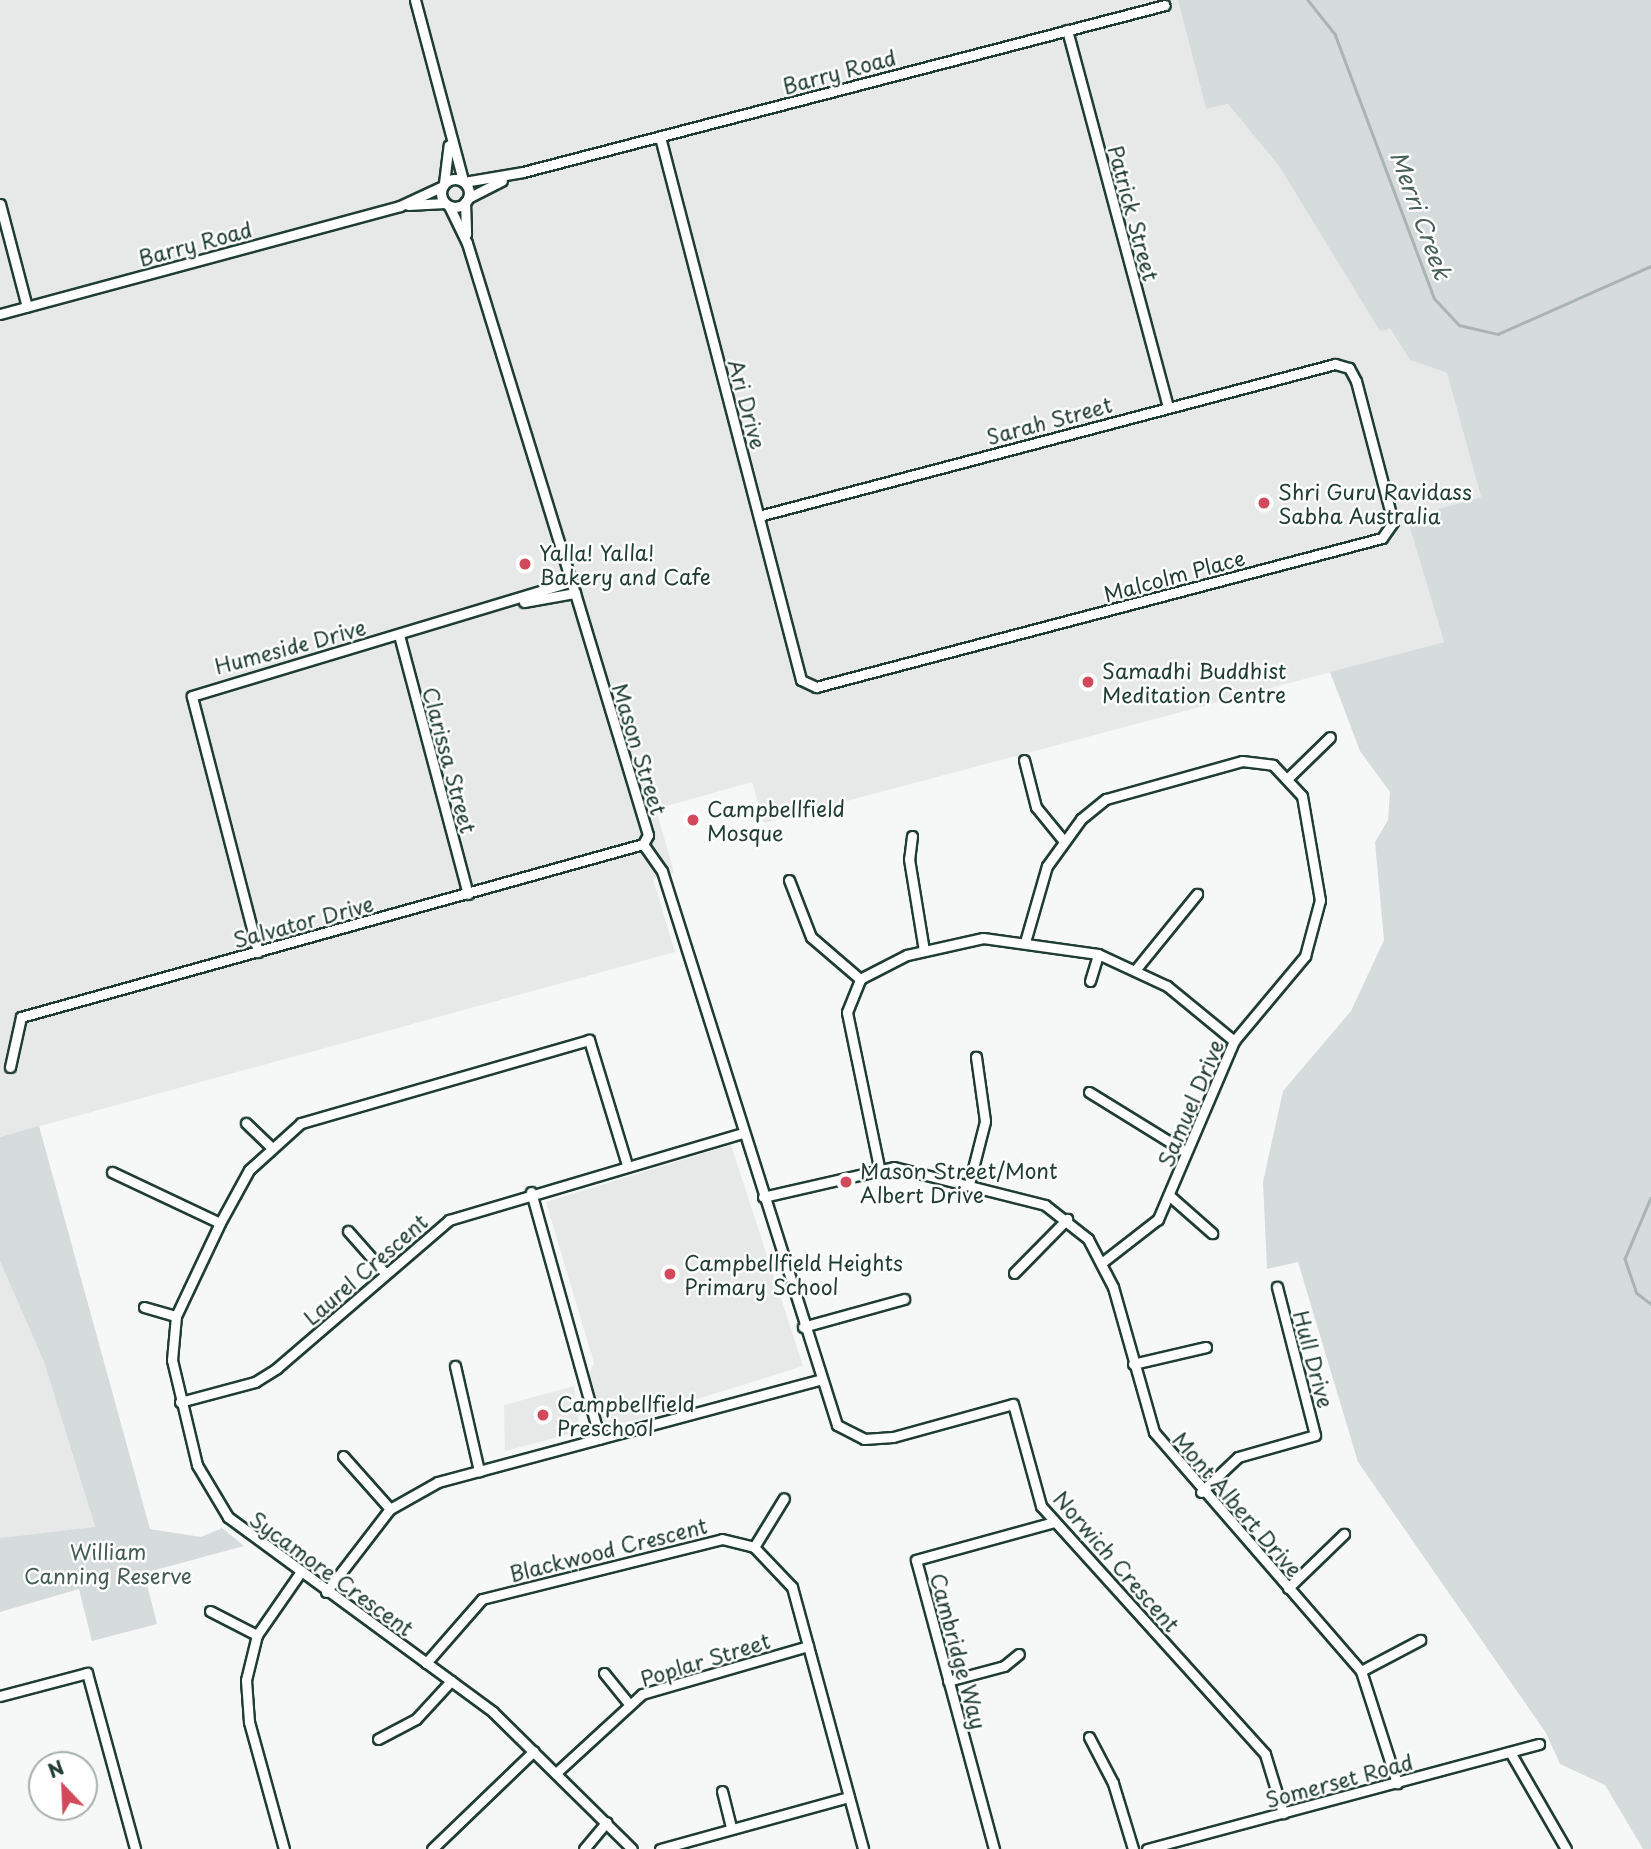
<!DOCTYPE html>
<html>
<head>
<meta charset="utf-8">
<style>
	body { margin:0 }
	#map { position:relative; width:1651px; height:1849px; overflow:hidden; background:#f6f7f7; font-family:"Playpen Sans",sans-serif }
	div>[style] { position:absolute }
	.built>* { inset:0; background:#e6e9e8 }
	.green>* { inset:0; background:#d6dcdb }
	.stream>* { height:2.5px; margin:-1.25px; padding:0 1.25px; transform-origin:1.25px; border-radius:1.25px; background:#aab5b1 }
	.roads { filter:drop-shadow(2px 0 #1f3d34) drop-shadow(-2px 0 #1f3d34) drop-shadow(0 2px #1f3d34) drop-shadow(0 -2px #1f3d34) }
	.minor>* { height:9px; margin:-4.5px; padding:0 4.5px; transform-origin:4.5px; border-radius:4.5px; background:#fff }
	.minor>.ring { margin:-4.5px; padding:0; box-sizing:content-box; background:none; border:9px solid #fff; border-radius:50% }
	.dots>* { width:19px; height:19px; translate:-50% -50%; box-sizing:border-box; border:4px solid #fff; border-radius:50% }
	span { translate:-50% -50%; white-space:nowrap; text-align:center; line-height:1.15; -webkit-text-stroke:5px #fff; paint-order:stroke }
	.street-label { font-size:21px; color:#1f3d34 }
	.poi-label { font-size:21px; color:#1f3d34 }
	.left { translate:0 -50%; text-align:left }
	.park-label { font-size:21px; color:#445d55 }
	.water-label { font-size:23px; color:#49615a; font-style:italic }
	.north { position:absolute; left:28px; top:1751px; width:70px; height:70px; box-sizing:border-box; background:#fff; border:2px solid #a5b1ae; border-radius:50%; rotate:337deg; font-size:19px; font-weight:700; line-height:28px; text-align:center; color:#1f3d34 }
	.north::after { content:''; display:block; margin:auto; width:24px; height:32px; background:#d1495b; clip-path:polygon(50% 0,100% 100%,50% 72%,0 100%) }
</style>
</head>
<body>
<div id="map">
	<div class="built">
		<i style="clip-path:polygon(0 0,1178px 0,1206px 109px,1228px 104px,1279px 166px,1380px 330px,1389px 329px,1410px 360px,1447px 373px,1481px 497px,1407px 518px,1444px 642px,764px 823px,752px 782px,656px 809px,674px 873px,653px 879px,675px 952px,0 1137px)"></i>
		<i style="clip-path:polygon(731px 1145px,803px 1366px,678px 1405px,667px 1399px,670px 1412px,605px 1427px,588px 1376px,594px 1363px,546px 1202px)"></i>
		<i style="clip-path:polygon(0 1261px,44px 1362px,95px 1528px,0 1538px)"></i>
		<i style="clip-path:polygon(574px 1386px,580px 1431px,505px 1451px,504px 1405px)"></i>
	</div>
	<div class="green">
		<i style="clip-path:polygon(1178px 0,1651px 0,1651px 1849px,1643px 1849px,1605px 1785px,1560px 1764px,1546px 1733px,1358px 1462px,1298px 1262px,1267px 1269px,1263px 1182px,1283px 1091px,1351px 1011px,1384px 940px,1375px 842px,1388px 820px,1390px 792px,1360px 751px,1330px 672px,1444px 642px,1407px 518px,1481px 497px,1447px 373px,1410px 360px,1390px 329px,1380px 331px,1279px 166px,1228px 104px,1206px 109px)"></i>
		<i style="clip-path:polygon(39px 1126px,150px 1529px,201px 1537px,222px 1528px,244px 1546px,144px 1573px,157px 1624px,92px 1641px,79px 1589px,0 1612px,0 1538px,95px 1527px,44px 1362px,0 1261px,0 1137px)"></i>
	</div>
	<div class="stream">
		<i style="left:1308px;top:0;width:43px;rotate:51.5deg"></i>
		<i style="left:1335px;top:34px;width:282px;rotate:69.4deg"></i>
		<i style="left:1434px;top:298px;width:37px;rotate:47deg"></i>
		<i style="left:1459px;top:325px;width:40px;rotate:13deg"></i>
		<i style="left:1498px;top:334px;width:167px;rotate:-24deg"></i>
		<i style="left:1651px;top:1198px;width:66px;rotate:113.1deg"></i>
		<i style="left:1625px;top:1259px;width:36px;rotate:71deg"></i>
		<i style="left:1637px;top:1293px;width:18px;rotate:38deg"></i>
	</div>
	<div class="roads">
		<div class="minor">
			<i style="left:415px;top:0;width:186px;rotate:75.1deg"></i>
			<i style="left:1067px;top:30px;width:389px;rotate:75deg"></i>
			<i style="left:660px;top:137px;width:561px;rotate:75.44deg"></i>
			<i style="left:801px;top:680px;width:17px;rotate:25deg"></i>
			<i style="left:816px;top:687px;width:585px;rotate:-14.75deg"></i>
			<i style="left:1382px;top:538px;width:19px;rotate:-55deg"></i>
			<i style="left:1393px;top:522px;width:146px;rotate:-104.7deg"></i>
			<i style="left:1356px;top:381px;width:15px;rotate:-118deg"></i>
			<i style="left:1349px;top:368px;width:15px;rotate:-164deg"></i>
			<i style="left:1335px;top:364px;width:596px;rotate:165.22deg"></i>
			<i class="ring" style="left:441px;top:179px;width:19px;height:19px"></i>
			<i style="left:464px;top:182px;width:60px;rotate:-9.6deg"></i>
			<i style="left:523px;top:172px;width:663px;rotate:-14.58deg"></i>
			<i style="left:444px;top:183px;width:38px;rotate:-83deg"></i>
			<i style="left:468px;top:198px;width:38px;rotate:-27deg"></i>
			<i style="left:465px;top:202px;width:32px;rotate:88deg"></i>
			<i style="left:0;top:204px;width:106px;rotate:75.3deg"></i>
			<i style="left:408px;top:205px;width:37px;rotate:-3deg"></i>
			<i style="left:449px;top:206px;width:41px;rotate:64.1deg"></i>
			<i style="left:467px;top:243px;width:366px;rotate:72.9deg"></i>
			<i style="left:575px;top:593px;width:253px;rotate:73.2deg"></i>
			<i style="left:648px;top:835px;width:10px;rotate:119deg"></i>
			<i style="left:0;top:314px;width:414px;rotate:-15.1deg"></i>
			<i style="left:400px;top:206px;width:45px;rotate:-24.9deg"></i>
			<i style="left:524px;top:602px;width:52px;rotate:-10deg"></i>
			<i style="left:399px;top:635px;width:268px;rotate:75.1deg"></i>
			<i style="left:1024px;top:760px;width:49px;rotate:75.7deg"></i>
			<i style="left:1036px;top:807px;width:43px;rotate:50.7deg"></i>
			<i style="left:1289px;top:777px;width:57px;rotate:-44.3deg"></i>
			<i style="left:912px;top:836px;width:23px;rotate:97deg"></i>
			<i style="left:909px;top:859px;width:93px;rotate:80.7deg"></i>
			<i style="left:643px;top:844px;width:33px;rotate:55deg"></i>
			<i style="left:662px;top:871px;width:581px;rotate:72.47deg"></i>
			<i style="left:837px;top:1425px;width:30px;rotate:27deg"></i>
			<i style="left:864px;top:1439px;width:29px;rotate:-4deg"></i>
			<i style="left:893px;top:1437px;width:124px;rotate:-15.4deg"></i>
			<i style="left:1013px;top:1404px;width:106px;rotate:74.6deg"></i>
			<i style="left:1041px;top:1506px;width:334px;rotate:47.9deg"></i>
			<i style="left:1265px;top:1754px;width:62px;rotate:73deg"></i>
			<i style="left:789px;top:880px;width:61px;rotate:68.9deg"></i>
			<i style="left:811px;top:937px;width:65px;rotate:40.6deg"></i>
			<i style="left:1025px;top:942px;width:79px;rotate:-73.9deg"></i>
			<i style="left:1047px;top:866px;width:58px;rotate:-54.1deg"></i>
			<i style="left:1081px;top:819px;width:32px;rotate:-39deg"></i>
			<i style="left:1106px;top:799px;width:141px;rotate:-15.6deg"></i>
			<i style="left:1242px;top:761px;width:31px;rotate:7deg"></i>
			<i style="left:1273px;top:765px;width:42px;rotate:46.9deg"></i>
			<i style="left:1302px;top:796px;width:106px;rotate:80.2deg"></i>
			<i style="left:1320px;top:900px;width:58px;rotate:105deg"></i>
			<i style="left:1305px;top:956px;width:111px;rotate:129.9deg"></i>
			<i style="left:1234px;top:1041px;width:194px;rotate:113.1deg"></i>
			<i style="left:1158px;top:1219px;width:68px;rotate:142.1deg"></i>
			<i style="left:258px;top:952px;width:264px;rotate:-104.5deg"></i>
			<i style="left:192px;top:696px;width:397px;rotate:-16.8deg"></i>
			<i style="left:1136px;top:969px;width:97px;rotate:-50.9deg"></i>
			<i style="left:1090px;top:981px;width:28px;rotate:-73deg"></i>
			<i style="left:10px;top:1067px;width:51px;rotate:-77.6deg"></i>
			<i style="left:21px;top:1017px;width:646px;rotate:-15.54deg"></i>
			<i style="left:1089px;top:1092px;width:114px;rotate:31.7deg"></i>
			<i style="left:246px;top:1123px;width:32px;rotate:44deg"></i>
			<i style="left:627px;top:1165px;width:131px;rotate:-106.9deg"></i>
			<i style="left:589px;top:1040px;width:300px;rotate:163.9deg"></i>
			<i style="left:301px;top:1123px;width:70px;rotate:137.9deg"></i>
			<i style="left:249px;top:1170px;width:60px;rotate:118.7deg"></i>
			<i style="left:220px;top:1223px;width:103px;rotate:115.3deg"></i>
			<i style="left:176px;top:1316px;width:44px;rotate:95.2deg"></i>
			<i style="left:172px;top:1360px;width:108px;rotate:76.6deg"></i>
			<i style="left:197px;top:1465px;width:61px;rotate:59.2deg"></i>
			<i style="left:228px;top:1517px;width:329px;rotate:36.3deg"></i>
			<i style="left:493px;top:1712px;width:195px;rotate:44.6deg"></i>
			<i style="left:879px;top:1167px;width:158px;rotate:-101.7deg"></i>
			<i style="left:847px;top:1012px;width:35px;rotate:-68deg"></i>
			<i style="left:860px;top:979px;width:53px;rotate:-27.1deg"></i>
			<i style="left:907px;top:955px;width:78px;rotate:-12.6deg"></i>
			<i style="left:983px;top:938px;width:116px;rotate:7.9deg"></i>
			<i style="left:1098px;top:954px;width:76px;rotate:24.9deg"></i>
			<i style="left:1167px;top:986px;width:87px;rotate:39.4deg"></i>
			<i style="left:112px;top:1172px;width:119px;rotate:25.3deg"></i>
			<i style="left:969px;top:1184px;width:65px;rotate:-75.7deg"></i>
			<i style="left:985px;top:1121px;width:65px;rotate:-98deg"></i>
			<i style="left:531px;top:1192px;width:256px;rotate:74.4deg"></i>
			<i style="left:763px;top:1197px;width:134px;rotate:-12.9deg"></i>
			<i style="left:894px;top:1167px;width:156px;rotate:14.1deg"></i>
			<i style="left:1045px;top:1205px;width:55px;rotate:38.3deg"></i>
			<i style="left:1088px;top:1239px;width:54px;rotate:62.5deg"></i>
			<i style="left:1113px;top:1287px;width:151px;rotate:74.2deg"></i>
			<i style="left:1154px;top:1432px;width:316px;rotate:49.1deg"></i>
			<i style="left:1361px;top:1671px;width:118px;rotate:72.2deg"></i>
			<i style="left:1171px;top:1197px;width:55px;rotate:41.3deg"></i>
			<i style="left:348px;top:1231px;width:56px;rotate:48.6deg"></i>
			<i style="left:1014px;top:1273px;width:76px;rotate:-45.5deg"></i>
			<i style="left:144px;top:1307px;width:33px;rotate:16deg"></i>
			<i style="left:803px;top:1327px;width:105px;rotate:-15.5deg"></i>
			<i style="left:1133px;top:1364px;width:75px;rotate:-13.1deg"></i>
			<i style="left:455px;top:1366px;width:108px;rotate:77.1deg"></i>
			<i style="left:180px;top:1402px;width:78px;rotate:-14.9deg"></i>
			<i style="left:255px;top:1382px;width:26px;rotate:-32deg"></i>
			<i style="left:277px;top:1368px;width:227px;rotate:-40.7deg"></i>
			<i style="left:449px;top:1220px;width:307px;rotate:-16.5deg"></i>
			<i style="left:343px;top:1456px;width:71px;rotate:48.4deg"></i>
			<i style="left:1201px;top:1492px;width:51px;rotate:-43.4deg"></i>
			<i style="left:1238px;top:1457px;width:80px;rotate:-15.9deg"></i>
			<i style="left:1315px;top:1435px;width:153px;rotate:-104.4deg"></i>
			<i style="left:754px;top:1547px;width:57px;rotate:-58.5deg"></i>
			<i style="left:1288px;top:1588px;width:78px;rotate:-44deg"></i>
			<i style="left:326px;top:1592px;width:105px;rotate:-52.4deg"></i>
			<i style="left:390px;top:1509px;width:55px;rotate:-29.4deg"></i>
			<i style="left:438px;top:1482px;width:393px;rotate:-15deg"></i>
			<i style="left:210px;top:1611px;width:53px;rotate:27.1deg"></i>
			<i style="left:426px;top:1663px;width:85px;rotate:-48.8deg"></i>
			<i style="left:482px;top:1599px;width:247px;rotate:-14deg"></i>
			<i style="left:722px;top:1539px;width:33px;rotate:14deg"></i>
			<i style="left:754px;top:1547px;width:55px;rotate:46.5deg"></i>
			<i style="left:792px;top:1587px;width:271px;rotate:74.8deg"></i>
			<i style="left:1361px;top:1671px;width:67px;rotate:-27.7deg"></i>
			<i style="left:604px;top:1673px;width:38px;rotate:51deg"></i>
			<i style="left:948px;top:1681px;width:58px;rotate:-15deg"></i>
			<i style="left:1004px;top:1666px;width:19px;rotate:-39deg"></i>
			<i style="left:0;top:1696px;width:90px;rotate:-14.8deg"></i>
			<i style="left:87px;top:1673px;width:182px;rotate:74.7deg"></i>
			<i style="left:1089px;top:1737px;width:52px;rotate:62.4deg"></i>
			<i style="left:1113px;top:1783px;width:69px;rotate:73.1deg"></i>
			<i style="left:378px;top:1739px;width:43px;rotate:-27.8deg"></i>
			<i style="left:416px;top:1719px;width:52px;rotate:-47.4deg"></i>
			<i style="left:1510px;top:1752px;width:112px;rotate:60deg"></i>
			<i style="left:557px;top:1772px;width:115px;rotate:-42.5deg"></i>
			<i style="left:642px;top:1694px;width:173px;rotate:-16.1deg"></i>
			<i style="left:722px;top:1791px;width:38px;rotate:76deg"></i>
			<i style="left:284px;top:1849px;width:132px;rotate:-105.4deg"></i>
			<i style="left:249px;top:1722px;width:42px;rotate:-94.1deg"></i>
			<i style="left:246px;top:1680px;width:46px;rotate:-76.3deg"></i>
			<i style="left:257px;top:1635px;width:75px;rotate:-55.3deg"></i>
			<i style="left:432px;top:1849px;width:141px;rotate:-43.9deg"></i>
			<i style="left:584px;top:1849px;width:35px;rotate:-50deg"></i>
			<i style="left:660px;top:1849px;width:196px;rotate:-15.4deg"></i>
			<i style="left:994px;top:1849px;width:299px;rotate:-105.1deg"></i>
			<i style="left:916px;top:1560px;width:143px;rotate:-15.4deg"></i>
			<i style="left:1147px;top:1849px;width:406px;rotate:-15deg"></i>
		</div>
	</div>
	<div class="dots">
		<i style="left:1264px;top:503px;background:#d1495b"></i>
		<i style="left:525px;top:564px;background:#d1495b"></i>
		<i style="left:1088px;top:682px;background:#d1495b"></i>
		<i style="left:693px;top:820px;background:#d1495b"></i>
		<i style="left:846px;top:1182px;background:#d1495b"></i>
		<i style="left:670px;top:1274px;background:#d1495b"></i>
		<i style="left:543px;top:1415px;background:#d1495b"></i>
	</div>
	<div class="street-label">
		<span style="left:839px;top:71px;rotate:-15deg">Barry Road</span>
		<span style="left:1134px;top:213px;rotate:75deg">Patrick Street</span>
		<span style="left:195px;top:243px;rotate:-15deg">Barry Road</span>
		<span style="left:748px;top:404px;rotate:75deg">Ari Drive</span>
		<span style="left:1049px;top:420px;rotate:-15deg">Sarah Street</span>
		<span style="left:1174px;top:575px;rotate:-15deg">Malcolm Place</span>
		<span style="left:290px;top:646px;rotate:-15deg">Humeside Drive</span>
		<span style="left:640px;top:749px;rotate:73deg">Mason Street</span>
		<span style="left:450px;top:760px;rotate:75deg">Clarissa Street</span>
		<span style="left:303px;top:921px;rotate:-15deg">Salvator Drive</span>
		<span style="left:1190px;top:1103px;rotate:-67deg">Samuel Drive</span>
		<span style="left:365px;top:1269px;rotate:-41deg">Laurel Crescent</span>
		<span style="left:1314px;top:1359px;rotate:75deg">Hull Drive</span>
		<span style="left:1238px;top:1504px;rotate:49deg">Mont Albert Drive</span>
		<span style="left:608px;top:1549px;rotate:-14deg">Blackwood Crescent</span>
		<span style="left:1117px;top:1561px;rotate:49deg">Norwich Crescent</span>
		<span style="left:332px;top:1573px;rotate:36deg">Sycamore Crescent</span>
		<span style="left:959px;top:1651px;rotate:75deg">Cambridge Way</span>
		<span style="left:705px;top:1659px;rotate:-17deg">Poplar Street</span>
		<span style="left:1339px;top:1780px;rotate:-15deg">Somerset Road</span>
	</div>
	<div class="poi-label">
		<span class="left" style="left:1278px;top:503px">Shri Guru Ravidass<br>Sabha Australia</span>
		<span class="left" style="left:539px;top:564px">Yalla! Yalla!<br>Bakery and Cafe</span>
		<span class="left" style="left:1102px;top:682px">Samadhi Buddhist<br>Meditation Centre</span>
		<span class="left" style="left:707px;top:820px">Campbellfield<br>Mosque</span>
		<span class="left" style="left:860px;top:1182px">Mason Street/Mont<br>Albert Drive</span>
		<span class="left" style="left:684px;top:1274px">Campbellfield Heights<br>Primary School</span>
		<span class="left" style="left:557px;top:1415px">Campbellfield<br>Preschool</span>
	</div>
	<div class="park-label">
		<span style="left:108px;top:1563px">William<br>Canning Reserve</span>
	</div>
	<div class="water-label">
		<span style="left:1421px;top:215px;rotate:70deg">Merri Creek</span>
	</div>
	<div class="north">N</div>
</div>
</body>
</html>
